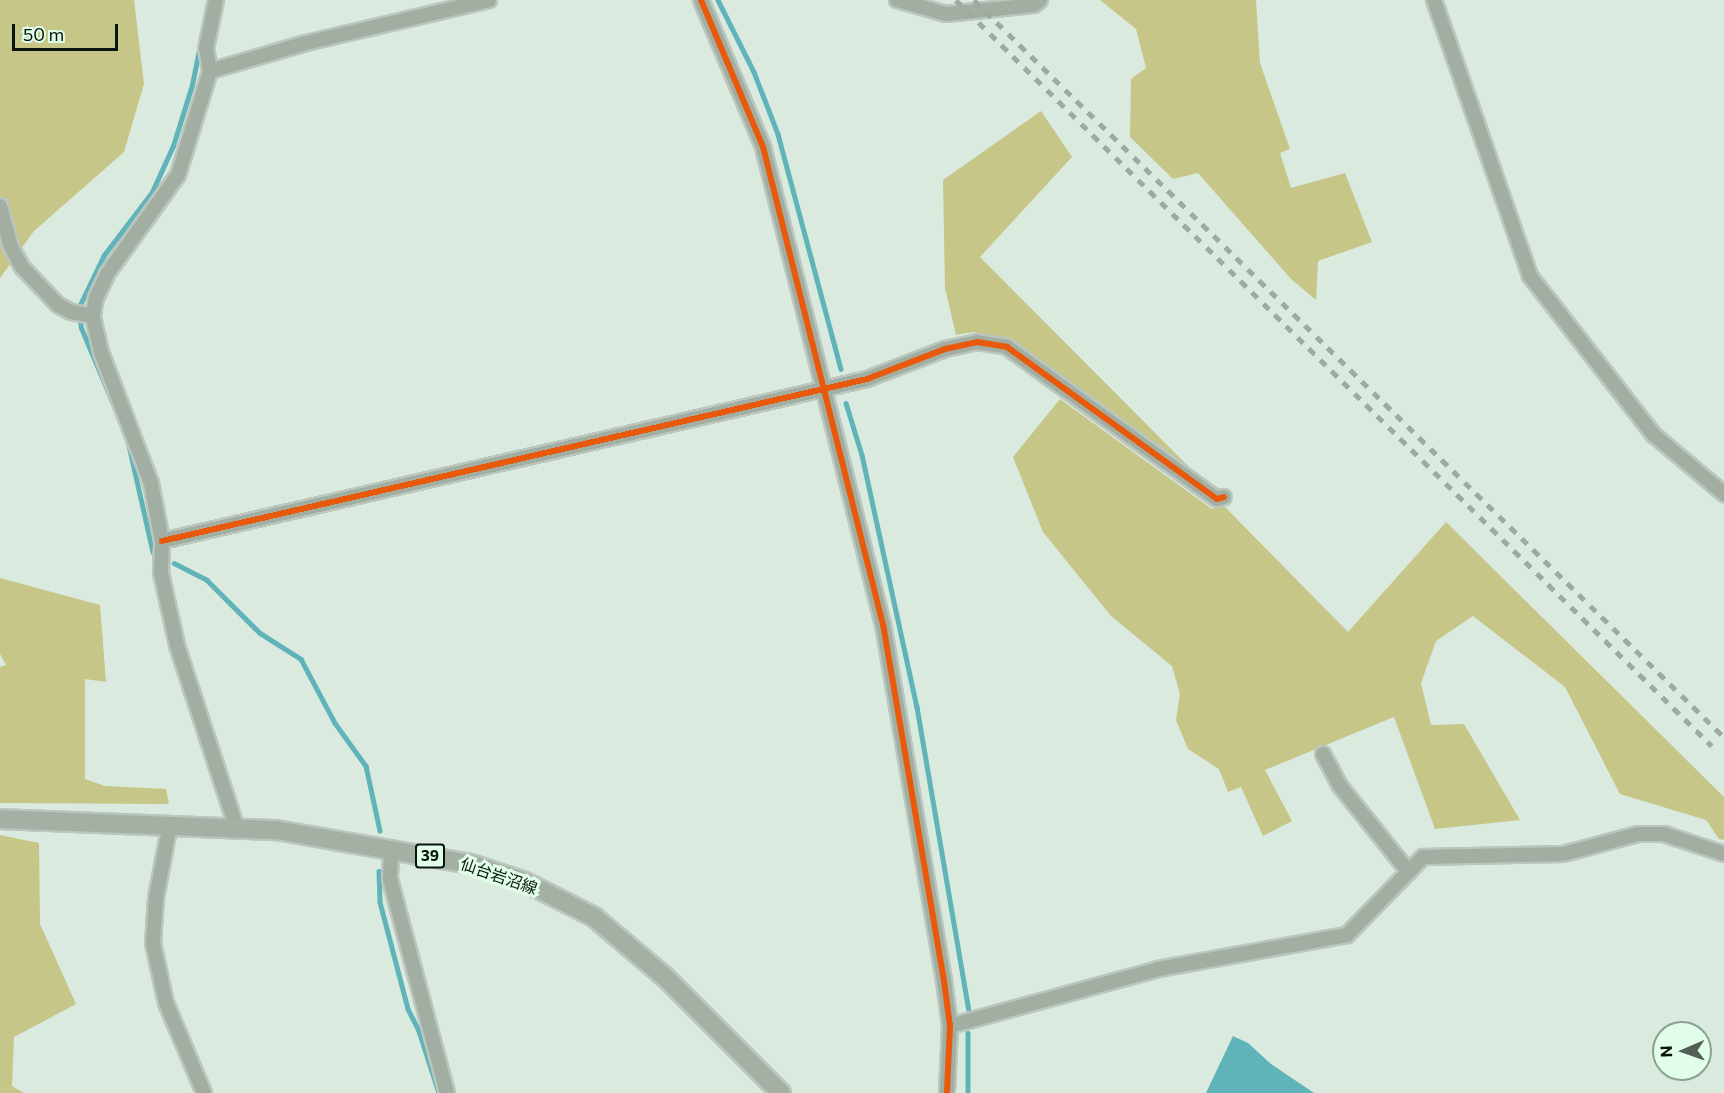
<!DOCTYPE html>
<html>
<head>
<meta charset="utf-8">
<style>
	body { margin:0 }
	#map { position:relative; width:1724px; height:1093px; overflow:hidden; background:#daeadf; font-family:Commissioner,"Noto Sans JP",sans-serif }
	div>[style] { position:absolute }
	.forest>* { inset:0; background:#c6c689 }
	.water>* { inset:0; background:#60b3b9 }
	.stream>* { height:4.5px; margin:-2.25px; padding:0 2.25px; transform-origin:2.25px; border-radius:2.25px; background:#60b3b9 }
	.roads { filter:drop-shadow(2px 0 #bac6be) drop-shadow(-2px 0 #bac6be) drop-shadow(0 2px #bac6be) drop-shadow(0 -2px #bac6be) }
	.minor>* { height:14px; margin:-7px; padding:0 7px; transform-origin:7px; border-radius:7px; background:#a3aea2 }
	.major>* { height:18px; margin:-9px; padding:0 9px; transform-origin:9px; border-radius:9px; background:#a4b0a4 }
	.rail>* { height:4.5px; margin-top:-2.25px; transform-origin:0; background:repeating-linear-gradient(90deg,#9ea99f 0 8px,transparent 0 16px) }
	.cycleway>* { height:6px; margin:-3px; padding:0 3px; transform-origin:3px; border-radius:3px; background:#e8590c }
	span { translate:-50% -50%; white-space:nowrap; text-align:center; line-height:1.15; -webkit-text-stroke:6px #e0fee9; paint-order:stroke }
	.shield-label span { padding:2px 4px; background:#e0fee9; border:2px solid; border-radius:4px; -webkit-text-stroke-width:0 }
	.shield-label { font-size:15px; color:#09140d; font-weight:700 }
	.street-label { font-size:16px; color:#09140d }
	.north { position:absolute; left:1652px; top:1021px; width:60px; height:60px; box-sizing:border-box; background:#e0fee9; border:2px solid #8aa091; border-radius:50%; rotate:268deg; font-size:16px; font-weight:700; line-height:24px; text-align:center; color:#09140d }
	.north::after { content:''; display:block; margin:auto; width:21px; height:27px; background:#525f56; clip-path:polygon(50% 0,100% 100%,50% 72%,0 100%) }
	.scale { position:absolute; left:12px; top:24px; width:106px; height:27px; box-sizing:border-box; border:3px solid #09140d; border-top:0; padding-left:8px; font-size:18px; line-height:21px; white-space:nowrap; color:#09140d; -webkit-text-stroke:4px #e0fee9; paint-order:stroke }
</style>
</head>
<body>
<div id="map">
	<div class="forest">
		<i style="clip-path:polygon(0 0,134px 0,144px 84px,124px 152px,34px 231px,0 278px)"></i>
		<i style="clip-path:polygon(1100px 0,1256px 0,1260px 63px,1290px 149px,1280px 153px,1291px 188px,1345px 173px,1372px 242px,1318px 261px,1316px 300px,1291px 279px,1198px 173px,1173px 179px,1130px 137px,1131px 79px,1146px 68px,1136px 29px)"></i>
		<i style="clip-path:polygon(1041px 111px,1072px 157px,980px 257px,1204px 482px,1019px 345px,974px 332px,956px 335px,945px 288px,943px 180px)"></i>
		<i style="clip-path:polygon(1060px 399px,1212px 509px,1222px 504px,1348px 632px,1446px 522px,1724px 797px,1724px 840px,1719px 839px,1706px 820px,1620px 794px,1565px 687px,1473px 616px,1436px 641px,1421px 683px,1431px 725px,1464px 724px,1520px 820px,1435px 829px,1394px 717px,1265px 770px,1292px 821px,1263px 836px,1241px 787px,1228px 792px,1219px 769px,1188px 749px,1176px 720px,1180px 694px,1172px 666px,1111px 616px,1043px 532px,1013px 457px)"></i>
		<i style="clip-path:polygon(0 578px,100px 605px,106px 682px,85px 679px,85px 779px,105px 786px,166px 789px,169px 804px,0 803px,0 667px,6px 665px,0 654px)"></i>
		<i style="clip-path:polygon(0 835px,39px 843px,40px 924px,76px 1004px,14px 1037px,12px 1086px,24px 1093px,0 1093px)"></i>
	</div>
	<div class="water">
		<i style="clip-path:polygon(1233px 1036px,1248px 1043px,1271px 1064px,1314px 1093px,1206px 1093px)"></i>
	</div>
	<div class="stream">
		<i style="left:718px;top:0;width:80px;rotate:63.4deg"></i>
		<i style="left:754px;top:72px;width:66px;rotate:68.8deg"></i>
		<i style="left:778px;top:134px;width:243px;rotate:75deg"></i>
		<i style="left:846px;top:403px;width:54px;rotate:72.9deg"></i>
		<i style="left:862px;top:455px;width:258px;rotate:77.7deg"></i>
		<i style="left:917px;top:707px;width:307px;rotate:80.3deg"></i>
		<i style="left:116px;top:411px;width:90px;rotate:-112.9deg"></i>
		<i style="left:81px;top:328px;width:19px;rotate:-99deg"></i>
		<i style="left:78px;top:309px;width:60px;rotate:-64.3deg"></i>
		<i style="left:104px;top:255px;width:79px;rotate:-52.7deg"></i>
		<i style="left:152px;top:192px;width:51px;rotate:-65.5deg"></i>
		<i style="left:173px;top:146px;width:64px;rotate:-72.7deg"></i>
		<i style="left:192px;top:85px;width:87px;rotate:-78.7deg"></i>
		<i style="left:128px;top:441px;width:114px;rotate:77.3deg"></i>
		<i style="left:174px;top:563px;width:37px;rotate:27deg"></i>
		<i style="left:207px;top:580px;width:75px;rotate:45deg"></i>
		<i style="left:260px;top:633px;width:49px;rotate:32.4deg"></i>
		<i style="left:301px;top:659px;width:72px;rotate:62deg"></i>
		<i style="left:335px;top:723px;width:53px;rotate:54.2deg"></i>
		<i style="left:366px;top:766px;width:66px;rotate:77.8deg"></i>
		<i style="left:379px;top:871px;width:31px;rotate:88deg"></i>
		<i style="left:380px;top:902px;width:111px;rotate:75.3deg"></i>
		<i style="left:408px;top:1009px;width:25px;rotate:63deg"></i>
		<i style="left:419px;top:1031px;width:65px;rotate:72.1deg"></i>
		<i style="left:968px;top:1033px;width:60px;rotate:90deg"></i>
	</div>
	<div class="roads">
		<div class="minor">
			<i style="left:701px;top:0;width:160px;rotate:67.1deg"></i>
			<i style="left:763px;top:147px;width:492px;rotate:75.9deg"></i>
			<i style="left:883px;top:624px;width:362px;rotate:80.3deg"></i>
			<i style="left:944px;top:981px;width:45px;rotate:82.4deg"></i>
			<i style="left:950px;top:1026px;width:67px;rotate:92.6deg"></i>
			<i style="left:897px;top:0;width:51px;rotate:15.9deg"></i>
			<i style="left:946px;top:14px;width:88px;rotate:-5.8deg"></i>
			<i style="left:1034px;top:5px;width:8px;rotate:-40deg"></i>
			<i style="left:1434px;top:0;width:292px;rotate:70.8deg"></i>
			<i style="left:1530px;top:276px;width:202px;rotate:52.1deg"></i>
			<i style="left:1654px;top:435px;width:92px;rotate:40.1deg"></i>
			<i style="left:210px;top:71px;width:22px;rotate:-100deg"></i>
			<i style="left:206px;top:49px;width:50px;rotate:-78.5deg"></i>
			<i style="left:0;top:206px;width:42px;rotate:75deg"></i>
			<i style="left:11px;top:247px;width:23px;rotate:61deg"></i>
			<i style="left:22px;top:267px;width:52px;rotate:46.5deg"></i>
			<i style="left:58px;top:305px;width:15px;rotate:28deg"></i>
			<i style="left:71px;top:312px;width:22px;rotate:10deg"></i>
			<i style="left:162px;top:541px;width:723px;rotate:-12.94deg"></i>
			<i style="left:867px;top:379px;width:84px;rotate:-21deg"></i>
			<i style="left:945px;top:349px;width:33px;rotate:-12deg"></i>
			<i style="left:977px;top:342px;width:30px;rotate:9deg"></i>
			<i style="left:1007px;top:347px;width:259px;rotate:35.9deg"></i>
			<i style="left:1217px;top:499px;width:7px;rotate:-16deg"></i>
			<i style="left:1323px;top:754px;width:36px;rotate:62deg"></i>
			<i style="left:1340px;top:786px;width:107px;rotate:51.4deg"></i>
			<i style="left:170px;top:824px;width:75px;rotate:100.7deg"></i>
			<i style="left:156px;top:898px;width:45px;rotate:93.8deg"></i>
			<i style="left:153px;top:943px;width:61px;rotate:77.8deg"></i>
			<i style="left:166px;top:1003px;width:98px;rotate:67.1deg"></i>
			<i style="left:236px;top:826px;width:190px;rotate:-108.1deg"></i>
			<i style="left:177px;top:645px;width:74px;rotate:-102.5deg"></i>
			<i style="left:161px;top:573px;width:32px;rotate:-88deg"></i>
			<i style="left:162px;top:541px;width:59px;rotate:-100.7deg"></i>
			<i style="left:151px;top:483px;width:140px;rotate:-110.9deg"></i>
			<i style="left:101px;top:352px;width:37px;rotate:-103deg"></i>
			<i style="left:93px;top:316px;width:18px;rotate:-81deg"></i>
			<i style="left:96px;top:298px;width:26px;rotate:-65deg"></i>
			<i style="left:107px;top:274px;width:122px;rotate:-54.4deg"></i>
			<i style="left:178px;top:175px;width:109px;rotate:-72.9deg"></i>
			<i style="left:210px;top:71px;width:100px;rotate:-16.3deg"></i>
			<i style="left:306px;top:43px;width:188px;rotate:-13.2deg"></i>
			<i style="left:391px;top:848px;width:31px;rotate:92deg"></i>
			<i style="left:390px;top:879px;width:221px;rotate:75.1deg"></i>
			<i style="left:950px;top:1026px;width:216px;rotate:-15.3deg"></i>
			<i style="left:1158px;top:969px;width:192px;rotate:-10.2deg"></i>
			<i style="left:1347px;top:935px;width:109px;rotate:-45.7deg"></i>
			<i style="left:1423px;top:857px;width:140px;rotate:-1.2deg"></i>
			<i style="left:1563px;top:854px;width:78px;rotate:-14.9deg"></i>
			<i style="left:1638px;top:834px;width:26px"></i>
			<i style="left:1664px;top:834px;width:63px;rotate:18.4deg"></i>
		</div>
		<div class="major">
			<i style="left:0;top:819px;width:276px;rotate:2.3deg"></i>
			<i style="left:276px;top:830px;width:198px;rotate:9.9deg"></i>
			<i style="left:471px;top:864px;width:57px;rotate:18.4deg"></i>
			<i style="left:525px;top:882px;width:77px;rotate:26.9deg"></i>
			<i style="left:594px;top:917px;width:93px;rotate:40.2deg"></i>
			<i style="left:665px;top:977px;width:164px;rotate:45deg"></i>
		</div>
	</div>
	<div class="rail">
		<i style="left:956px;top:0;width:1062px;rotate:44.62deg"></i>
		<i style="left:974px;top:0;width:1052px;rotate:44.5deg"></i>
	</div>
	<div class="cycleway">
		<i style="left:701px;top:0;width:160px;rotate:67.1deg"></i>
		<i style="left:763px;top:147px;width:492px;rotate:75.9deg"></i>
		<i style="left:883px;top:624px;width:362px;rotate:80.3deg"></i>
		<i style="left:944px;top:981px;width:45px;rotate:82.4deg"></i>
		<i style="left:950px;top:1026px;width:67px;rotate:92.6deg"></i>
		<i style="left:162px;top:541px;width:723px;rotate:-12.94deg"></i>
		<i style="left:867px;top:379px;width:84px;rotate:-21deg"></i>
		<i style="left:945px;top:349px;width:33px;rotate:-12deg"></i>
		<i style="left:977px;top:342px;width:30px;rotate:9deg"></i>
		<i style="left:1007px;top:347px;width:259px;rotate:35.9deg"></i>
		<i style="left:1217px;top:499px;width:7px;rotate:-16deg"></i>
	</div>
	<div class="shield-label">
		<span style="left:430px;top:856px">39</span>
	</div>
	<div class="street-label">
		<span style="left:499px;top:876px;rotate:19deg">仙台岩沼線</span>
	</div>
	<div class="north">N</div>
	<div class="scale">50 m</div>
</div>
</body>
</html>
